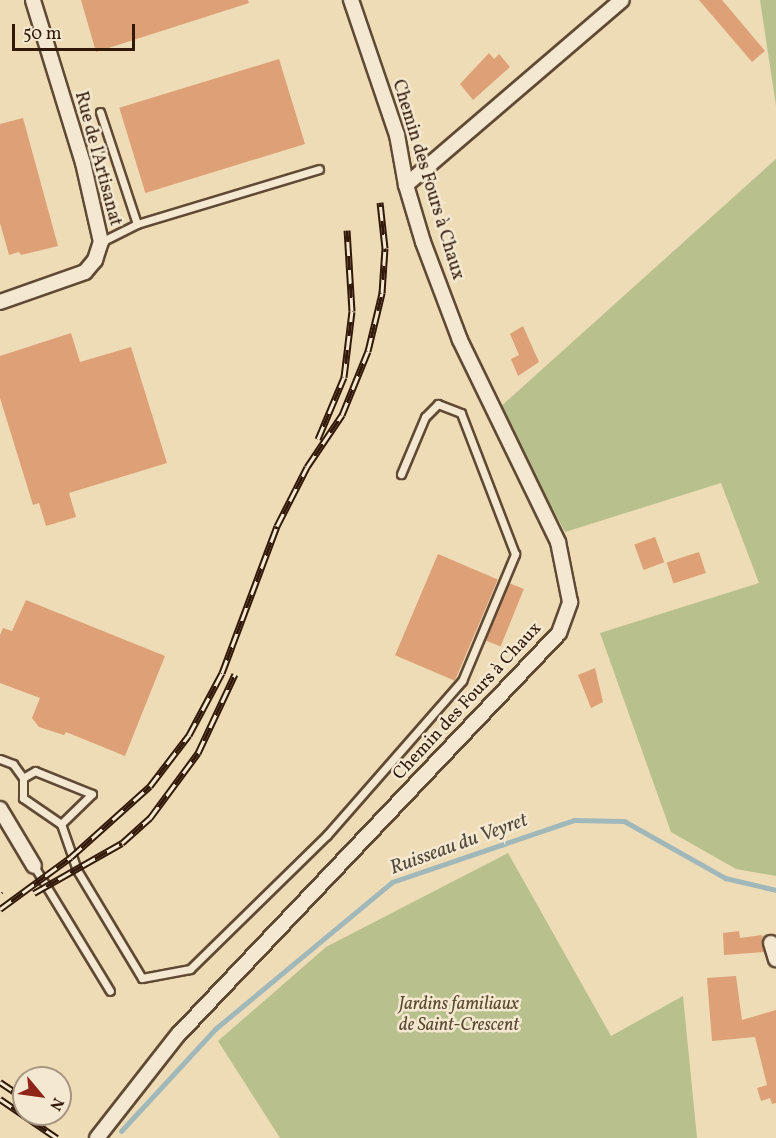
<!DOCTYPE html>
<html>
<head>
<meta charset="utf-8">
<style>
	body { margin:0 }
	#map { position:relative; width:776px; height:1138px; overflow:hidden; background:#eedcb6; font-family:Vollkorn,serif }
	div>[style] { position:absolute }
	.green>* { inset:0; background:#b8c08e }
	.stream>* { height:5px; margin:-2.5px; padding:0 2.5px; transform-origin:2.5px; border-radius:2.5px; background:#a0b8ba }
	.building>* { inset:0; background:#dea076; transform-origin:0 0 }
	.roads { filter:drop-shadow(2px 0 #604a34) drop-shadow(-2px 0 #604a34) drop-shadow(0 2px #604a34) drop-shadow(0 -2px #604a34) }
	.service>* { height:7px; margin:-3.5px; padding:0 3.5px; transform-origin:3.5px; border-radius:3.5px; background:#f4e8d0 }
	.minor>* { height:14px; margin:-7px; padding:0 7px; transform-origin:7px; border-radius:7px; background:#f4e8d0 }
	.rail>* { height:7px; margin-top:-3.5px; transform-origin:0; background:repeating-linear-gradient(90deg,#f4e8d0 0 14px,#311909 0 28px); box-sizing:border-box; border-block:2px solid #311909 }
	span { translate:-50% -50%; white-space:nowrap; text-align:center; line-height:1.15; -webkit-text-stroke:5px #f4e8d0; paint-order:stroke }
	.street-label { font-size:18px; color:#311909 }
	.park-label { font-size:18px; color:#5a4b31; font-style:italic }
	.water-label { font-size:20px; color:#52493e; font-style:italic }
	.north { position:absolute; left:12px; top:1066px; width:60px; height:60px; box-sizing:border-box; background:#f4e8d0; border:2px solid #a69580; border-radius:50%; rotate:119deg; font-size:16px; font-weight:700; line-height:24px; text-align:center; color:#311909 }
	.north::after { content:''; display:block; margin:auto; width:21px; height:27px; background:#8f2418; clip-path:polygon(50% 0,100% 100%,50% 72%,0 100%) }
	.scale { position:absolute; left:12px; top:24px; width:123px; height:27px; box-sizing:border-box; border:3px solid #311909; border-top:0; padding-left:8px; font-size:18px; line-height:21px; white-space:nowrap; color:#311909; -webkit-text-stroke:4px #f4e8d0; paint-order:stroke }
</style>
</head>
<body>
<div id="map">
	<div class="green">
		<i style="clip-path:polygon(760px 0,776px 0,776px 106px)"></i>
		<i style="clip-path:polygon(776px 159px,776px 876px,736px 869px,671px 832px,600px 633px,759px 583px,721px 483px,565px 532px,499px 408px)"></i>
		<i style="clip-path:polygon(508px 853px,611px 1036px,683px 996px,697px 1138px,280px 1138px,218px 1041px,326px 947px)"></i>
	</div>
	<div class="stream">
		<i style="left:121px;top:1131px;width:139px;rotate:-47.3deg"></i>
		<i style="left:215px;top:1029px;width:230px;rotate:-39.7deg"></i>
		<i style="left:392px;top:882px;width:192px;rotate:-18.8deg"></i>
		<i style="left:574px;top:820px;width:50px;rotate:1.1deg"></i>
		<i style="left:624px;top:821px;width:116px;rotate:29.4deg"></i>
		<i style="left:725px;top:878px;width:52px;rotate:13.2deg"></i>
	</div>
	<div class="building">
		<i style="clip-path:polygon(81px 0,248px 0,249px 3px,96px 52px)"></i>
		<i style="clip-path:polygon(699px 0,722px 0,765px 51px,752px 62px)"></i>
		<i style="clip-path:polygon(489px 53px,494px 59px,499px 54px,510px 67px,473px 100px,460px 84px)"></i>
		<i style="left:279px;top:59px;width:89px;height:167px;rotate:73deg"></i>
		<i style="clip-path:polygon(23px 118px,58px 246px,21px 255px,19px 252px,9px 255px,0 223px,0 124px)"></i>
		<i style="clip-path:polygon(523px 326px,539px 362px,518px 376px,511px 359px,519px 355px,510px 334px)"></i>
		<i style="clip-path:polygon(71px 333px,80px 362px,131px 347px,167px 463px,69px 493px,76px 517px,46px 526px,39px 503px,33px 505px,0 398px,0 356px)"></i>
		<i style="left:655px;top:537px;width:27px;height:22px;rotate:70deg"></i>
		<i style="left:699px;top:552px;width:22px;height:34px;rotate:72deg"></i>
		<i style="left:438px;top:554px;width:65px;height:110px;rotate:23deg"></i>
		<i style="left:509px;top:583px;width:16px;height:62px;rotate:22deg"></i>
		<i style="clip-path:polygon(26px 600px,165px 656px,125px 756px,66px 732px,64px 735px,39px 727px,32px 718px,40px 698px,0 683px,0 635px,3px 628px,12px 631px)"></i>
		<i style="clip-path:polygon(595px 668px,603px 702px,591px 708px,578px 675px)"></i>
		<i style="clip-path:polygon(739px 931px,740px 938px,762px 935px,764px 952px,724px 955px,723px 933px)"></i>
		<i style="clip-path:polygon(736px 976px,742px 1020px,776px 1010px,776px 1103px,772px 1104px,770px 1098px,761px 1101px,757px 1088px,767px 1085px,755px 1037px,712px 1041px,707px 978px)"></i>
	</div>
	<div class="roads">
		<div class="service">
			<i style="left:100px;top:112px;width:118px;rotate:71.7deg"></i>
			<i style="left:101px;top:242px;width:40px;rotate:-26.6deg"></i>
			<i style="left:137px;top:224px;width:190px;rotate:-16.8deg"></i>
			<i style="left:0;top:759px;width:14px;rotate:21deg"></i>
			<i style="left:13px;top:764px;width:17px;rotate:54deg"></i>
			<i style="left:23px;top:778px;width:20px;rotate:90deg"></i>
			<i style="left:23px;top:798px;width:46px;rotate:34.4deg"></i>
			<i style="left:61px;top:824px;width:43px;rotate:-44.1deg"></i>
			<i style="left:92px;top:794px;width:61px;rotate:-158deg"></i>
			<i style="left:35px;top:771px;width:14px;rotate:150deg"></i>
			<i style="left:61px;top:824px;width:49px;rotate:70.8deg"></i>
			<i style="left:77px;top:870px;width:126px;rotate:59deg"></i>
			<i style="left:142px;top:978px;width:49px;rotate:-10.6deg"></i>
			<i style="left:190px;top:969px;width:192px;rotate:-44.4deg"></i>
			<i style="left:327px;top:835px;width:205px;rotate:-48.8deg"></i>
			<i style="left:462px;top:681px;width:138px;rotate:-67.3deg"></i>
			<i style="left:515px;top:554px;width:151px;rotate:-111deg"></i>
			<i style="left:461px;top:413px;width:25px;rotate:-159deg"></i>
			<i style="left:438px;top:404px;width:18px;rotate:135deg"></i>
			<i style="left:425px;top:417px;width:62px;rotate:112.8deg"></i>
			<i style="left:34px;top:866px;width:146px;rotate:58.7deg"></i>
		</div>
		<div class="minor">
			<i style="left:406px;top:185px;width:284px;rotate:-40.6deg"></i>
			<i style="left:0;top:302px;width:90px;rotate:-19.4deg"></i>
			<i style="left:85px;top:272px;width:16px;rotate:-50deg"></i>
			<i style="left:95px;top:260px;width:19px;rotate:-72deg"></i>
			<i style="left:101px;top:242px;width:81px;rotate:-102.8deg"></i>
			<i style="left:83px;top:163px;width:170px;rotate:-107.1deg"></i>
			<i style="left:0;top:809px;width:66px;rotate:59.2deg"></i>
			<i style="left:771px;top:943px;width:17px;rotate:73deg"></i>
			<i style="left:97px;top:1138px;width:130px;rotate:-51.9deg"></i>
			<i style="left:177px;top:1036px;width:555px;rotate:-46.53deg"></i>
			<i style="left:559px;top:633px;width:33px;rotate:-70deg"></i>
			<i style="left:570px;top:602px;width:61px;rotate:-101.3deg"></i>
			<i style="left:558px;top:542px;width:225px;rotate:-115.9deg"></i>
			<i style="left:460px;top:340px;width:105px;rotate:-110.7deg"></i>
			<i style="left:423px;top:242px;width:59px;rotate:-106.6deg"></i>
			<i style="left:406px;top:185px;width:51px;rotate:-100.2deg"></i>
			<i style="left:397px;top:135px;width:143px;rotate:-108.8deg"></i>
		</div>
	</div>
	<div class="rail">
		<i style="left:318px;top:439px;width:67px;rotate:-67.2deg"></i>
		<i style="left:344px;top:377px;width:66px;rotate:-83.1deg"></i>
		<i style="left:352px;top:311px;width:81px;rotate:-93.5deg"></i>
		<i style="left:0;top:891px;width:1px;rotate:-45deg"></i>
		<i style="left:34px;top:893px;width:101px;rotate:-29.6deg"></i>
		<i style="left:122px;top:843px;width:38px;rotate:-42deg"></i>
		<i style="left:150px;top:818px;width:81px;rotate:-53.6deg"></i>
		<i style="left:198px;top:753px;width:87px;rotate:-64.9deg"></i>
		<i style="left:0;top:909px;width:88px;rotate:-36.2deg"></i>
		<i style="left:71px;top:857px;width:106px;rotate:-41.9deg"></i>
		<i style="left:150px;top:786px;width:64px;rotate:-52.6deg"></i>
		<i style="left:189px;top:735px;width:70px;rotate:-62deg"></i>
		<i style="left:222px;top:673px;width:157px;rotate:-69.5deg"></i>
		<i style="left:277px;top:526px;width:66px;rotate:-63deg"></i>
		<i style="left:307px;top:467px;width:63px;rotate:-56.1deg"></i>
		<i style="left:342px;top:415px;width:69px;rotate:-67.9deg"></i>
		<i style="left:368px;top:351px;width:60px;rotate:-76.4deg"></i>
		<i style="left:382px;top:293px;width:45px;rotate:-86.2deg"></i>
		<i style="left:385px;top:248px;width:46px;rotate:-96.2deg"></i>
		<i style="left:0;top:1082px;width:29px;rotate:34deg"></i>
		<i style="left:0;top:1099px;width:69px;rotate:34.4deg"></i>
	</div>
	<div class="street-label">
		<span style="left:97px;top:159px;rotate:75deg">Rue de l'Artisanat</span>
		<span style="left:427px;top:180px;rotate:73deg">Chemin des Fours à Chaux</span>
		<span style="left:468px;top:702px;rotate:-47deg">Chemin des Fours à Chaux</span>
	</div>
	<div class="park-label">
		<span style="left:459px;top:1016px">Jardins familiaux<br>de Saint-Crescent</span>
	</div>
	<div class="water-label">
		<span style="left:459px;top:845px;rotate:-20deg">Ruisseau du Veyret</span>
	</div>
	<div class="north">N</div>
	<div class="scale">50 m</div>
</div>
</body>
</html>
